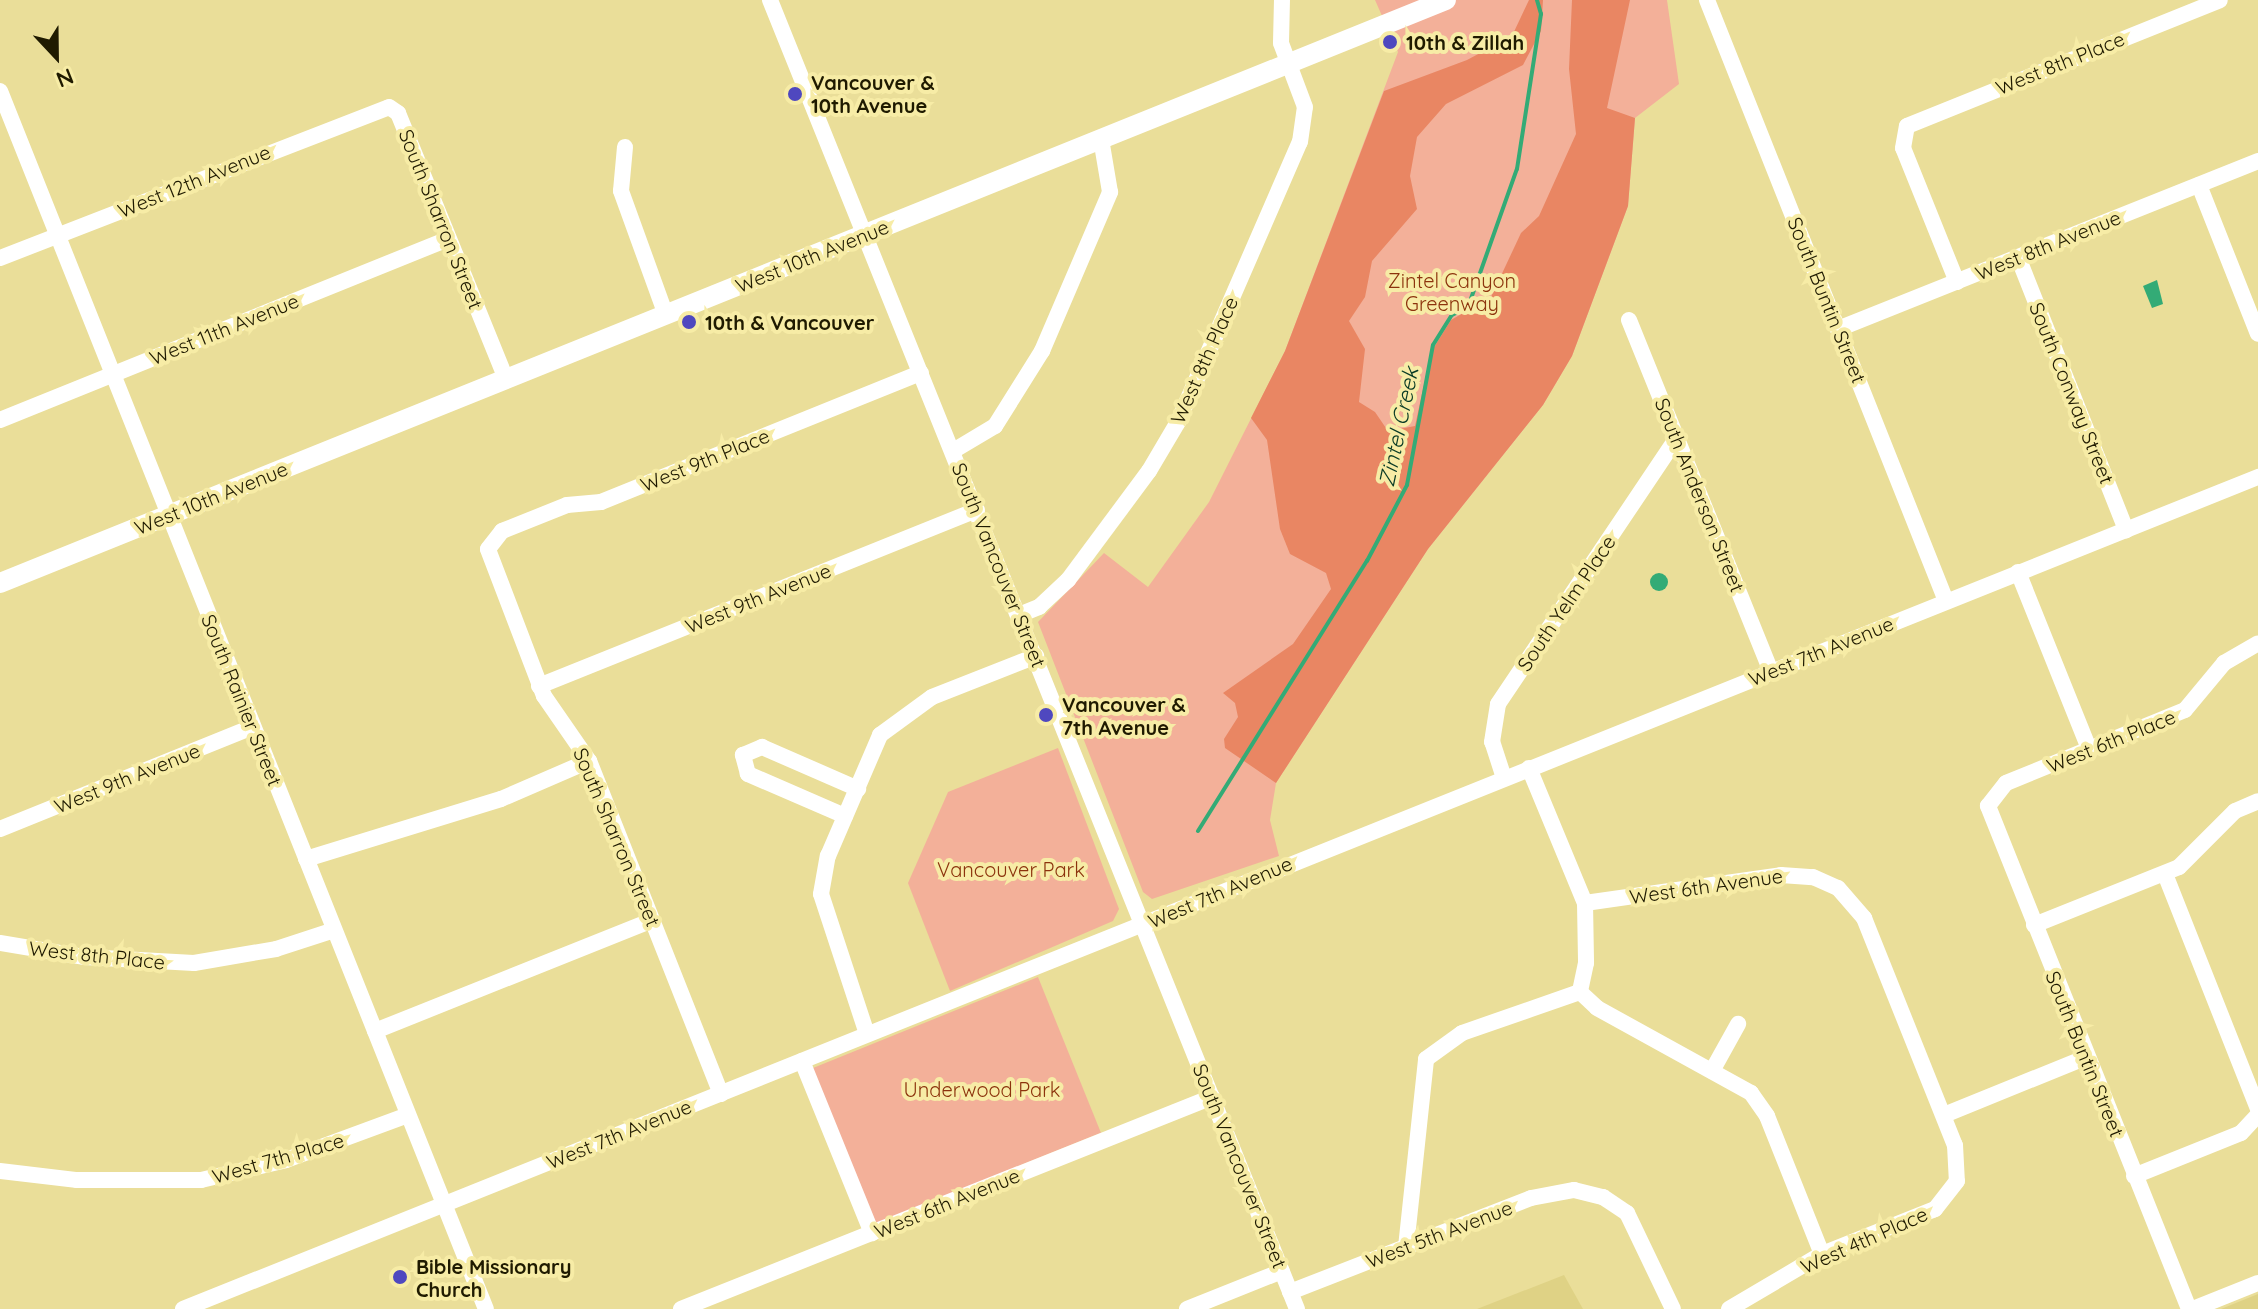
<!DOCTYPE html>
<html>
<head>
<meta charset="utf-8">
<style>
	body { margin:0 }
	#map { position:relative; width:2258px; height:1309px; overflow:hidden; background:#eade99; font-family:Quicksand,sans-serif }
	div>[style] { position:absolute }
	.built>* { inset:0; background:#dfd285 }
	.green>* { inset:0; background:#f3b099; transform-origin:0 0 }
	.forest>* { inset:0; background:#e98663 }
	.water>* { inset:0; background:#33ab76 }
	.round { border-radius:50% }
	.stream>* { height:4px; margin:-2px; padding:0 2px; transform-origin:2px; border-radius:2px; background:#33ab76 }
	.minor>* { height:16px; margin:-8px; padding:0 8px; transform-origin:8px; border-radius:8px; background:#fff }
	.major>* { height:20px; margin:-10px; padding:0 10px; transform-origin:10px; border-radius:10px; background:#fff }
	.dots>* { width:22px; height:22px; translate:-50% -50%; box-sizing:border-box; border:4px solid #f7eca6; border-radius:50% }
	span { translate:-50% -50%; white-space:nowrap; text-align:center; line-height:1.15; -webkit-text-stroke:8px #f7eca6; paint-order:stroke }
	.poi-label { font-size:20px; color:#1f1a00; font-weight:700 }
	.left { translate:0 -50%; text-align:left }
	.street-label { font-size:20px; color:#1f1a00 }
	.park-label { font-size:20px; color:#8c330d }
	.water-label { font-size:22px; color:#083a25; font-style:italic }
	.north { position:absolute; left:16px; top:16px; width:80px; height:80px; -webkit-text-stroke:6px #f7eca6; paint-order:stroke; rotate:158deg; font-size:22px; font-weight:700; line-height:32px; text-align:center; color:#1f1a00 }
	.north::after { content:''; display:block; margin:auto; width:28px; height:36px; background:#1f1a00; clip-path:polygon(50% 0,100% 100%,50% 72%,0 100%) }
</style>
</head>
<body>
<div id="map">
	<div class="built">
		<i style="clip-path:polygon(1564px 1275px,1583px 1309px,1477px 1309px)"></i>
		<i style="clip-path:polygon(2258px 1294px,2258px 1309px,2221px 1309px)"></i>
	</div>
	<div class="green">
		<i style="clip-path:polygon(1375px 0,1667px 0,1679px 84px,1635px 118px,1628px 206px,1572px 356px,1543px 405px,1428px 549px,1276px 783px,1270px 820px,1279px 856px,1152px 899px,1143px 892px,1038px 622px,1104px 553px,1148px 587px,1209px 502px,1285px 351px,1398px 52px)"></i>
		<i style="clip-path:polygon(1058px 748px,1119px 909px,1113px 921px,950px 991px,908px 883px,948px 792px)"></i>
		<i style="left:1038px;top:977px;width:168px;height:246px;rotate:68deg"></i>
	</div>
	<div class="forest">
		<i style="clip-path:polygon(1529px 0,1543px 0,1541px 31px,1523px 65px,1446px 104px,1417px 137px,1410px 176px,1417px 209px,1372px 261px,1365px 297px,1349px 321px,1365px 349px,1359px 402px,1375px 412px,1388px 431px,1415px 426px,1431px 352px,1451px 320px,1491px 297px,1521px 233px,1539px 216px,1576px 134px,1569px 69px,1572px 0,1630px 0,1607px 108px,1635px 118px,1628px 206px,1572px 356px,1543px 405px,1428px 549px,1276px 783px,1225px 748px,1224px 739px,1238px 717px,1235px 703px,1223px 693px,1293px 644px,1331px 589px,1326px 573px,1290px 554px,1280px 529px,1267px 440px,1251px 418px,1285px 351px,1384px 91px,1467px 60px,1512px 36px)"></i>
	</div>
	<div class="water">
		<i style="clip-path:polygon(2157px 280px,2163px 304px,2152px 308px,2143px 286px)"></i>
		<i class="round" style="left:1650px;top:573px;width:18px;height:18px"></i>
	</div>
	<div class="stream">
		<i style="left:1198px;top:831px;width:319px;rotate:-58deg"></i>
		<i style="left:1367px;top:561px;width:86px;rotate:-62.2deg"></i>
		<i style="left:1407px;top:485px;width:142px;rotate:-79.5deg"></i>
		<i style="left:1433px;top:345px;width:36px;rotate:-58deg"></i>
		<i style="left:1452px;top:315px;width:18px;rotate:-27deg"></i>
		<i style="left:1468px;top:307px;width:146px;rotate:-70.5deg"></i>
		<i style="left:1517px;top:169px;width:157px;rotate:-81.2deg"></i>
		<i style="left:1541px;top:14px;width:15px;rotate:-106deg"></i>
	</div>
	<div class="minor">
		<i style="left:770px;top:0;width:1411px;rotate:68.07deg"></i>
		<i style="left:1707px;top:0;width:647px;rotate:68.31deg"></i>
		<i style="left:0;top:91px;width:1311px;rotate:68.25deg"></i>
		<i style="left:625px;top:147px;width:44px;rotate:95.2deg"></i>
		<i style="left:621px;top:191px;width:132px;rotate:70.1deg"></i>
		<i style="left:2199px;top:185px;width:160px;rotate:68.4deg"></i>
		<i style="left:2018px;top:257px;width:294px;rotate:68.4deg"></i>
		<i style="left:0;top:258px;width:417px;rotate:-21.2deg"></i>
		<i style="left:389px;top:107px;width:11px;rotate:34deg"></i>
		<i style="left:398px;top:113px;width:287px;rotate:67.9deg"></i>
		<i style="left:1957px;top:282px;width:144px;rotate:-111.9deg"></i>
		<i style="left:1903px;top:148px;width:22px;rotate:-80deg"></i>
		<i style="left:1907px;top:126px;width:337px;rotate:-21.9deg"></i>
		<i style="left:1629px;top:320px;width:379px;rotate:68deg"></i>
		<i style="left:1838px;top:329px;width:452px;rotate:-21.8deg"></i>
		<i style="left:0;top:420px;width:483px;rotate:-22deg"></i>
		<i style="left:953px;top:451px;width:49px;rotate:-30.8deg"></i>
		<i style="left:995px;top:426px;width:89px;rotate:-57.9deg"></i>
		<i style="left:1042px;top:351px;width:173px;rotate:-66.8deg"></i>
		<i style="left:1110px;top:192px;width:54px;rotate:-99.6deg"></i>
		<i style="left:2018px;top:572px;width:191px;rotate:68.1deg"></i>
		<i style="left:1019px;top:615px;width:22px;rotate:-22deg"></i>
		<i style="left:1039px;top:607px;width:40px;rotate:-43deg"></i>
		<i style="left:1068px;top:580px;width:136px;rotate:-53.4deg"></i>
		<i style="left:1149px;top:471px;width:57px;rotate:-59.4deg"></i>
		<i style="left:1178px;top:422px;width:305px;rotate:-66.5deg"></i>
		<i style="left:1300px;top:142px;width:35px;rotate:-82deg"></i>
		<i style="left:1305px;top:107px;width:68px;rotate:-110.6deg"></i>
		<i style="left:1281px;top:43px;width:43px;rotate:-88.7deg"></i>
		<i style="left:539px;top:686px;width:472px;rotate:-21.9deg"></i>
		<i style="left:1529px;top:768px;width:146px;rotate:67.5deg"></i>
		<i style="left:1585px;top:903px;width:60px;rotate:89deg"></i>
		<i style="left:1586px;top:963px;width:30px;rotate:102deg"></i>
		<i style="left:1580px;top:992px;width:23px;rotate:43deg"></i>
		<i style="left:1597px;top:1008px;width:176px;rotate:28.9deg"></i>
		<i style="left:1751px;top:1093px;width:28px;rotate:55deg"></i>
		<i style="left:1767px;top:1116px;width:149px;rotate:68.3deg"></i>
		<i style="left:1504px;top:778px;width:38px;rotate:-108deg"></i>
		<i style="left:1492px;top:742px;width:38px;rotate:-81deg"></i>
		<i style="left:1498px;top:704px;width:321px;rotate:-56.1deg"></i>
		<i style="left:845px;top:816px;width:106px;rotate:-156.6deg"></i>
		<i style="left:748px;top:774px;width:20px;rotate:-105deg"></i>
		<i style="left:743px;top:755px;width:21px;rotate:-23deg"></i>
		<i style="left:762px;top:747px;width:105px;rotate:23.6deg"></i>
		<i style="left:0;top:829px;width:273px;rotate:-22deg"></i>
		<i style="left:306px;top:859px;width:204px;rotate:-17.1deg"></i>
		<i style="left:501px;top:799px;width:96px;rotate:-23.4deg"></i>
		<i style="left:2165px;top:874px;width:253px;rotate:68.4deg"></i>
		<i style="left:1585px;top:903px;width:198px;rotate:-8.1deg"></i>
		<i style="left:1781px;top:875px;width:32px;rotate:4deg"></i>
		<i style="left:1813px;top:877px;width:27px;rotate:24deg"></i>
		<i style="left:1838px;top:888px;width:40px;rotate:49deg"></i>
		<i style="left:1864px;top:918px;width:245px;rotate:68.2deg"></i>
		<i style="left:1955px;top:1145px;width:36px;rotate:87deg"></i>
		<i style="left:1957px;top:1181px;width:36px;rotate:128deg"></i>
		<i style="left:1935px;top:1209px;width:122px;rotate:158.3deg"></i>
		<i style="left:1822px;top:1254px;width:108px;rotate:149.4deg"></i>
		<i style="left:2034px;top:925px;width:156px;rotate:-21.8deg"></i>
		<i style="left:2179px;top:867px;width:79px;rotate:-45deg"></i>
		<i style="left:2235px;top:811px;width:25px;rotate:-23deg"></i>
		<i style="left:0;top:943px;width:86px;rotate:9.4deg"></i>
		<i style="left:85px;top:957px;width:109px;rotate:3.2deg"></i>
		<i style="left:194px;top:963px;width:83px;rotate:-9.7deg"></i>
		<i style="left:276px;top:949px;width:61px;rotate:-18.1deg"></i>
		<i style="left:375px;top:1031px;width:298px;rotate:-21.8deg"></i>
		<i style="left:867px;top:1034px;width:147px;rotate:-108.2deg"></i>
		<i style="left:821px;top:894px;width:39px;rotate:-80deg"></i>
		<i style="left:828px;top:856px;width:132px;rotate:-66.7deg"></i>
		<i style="left:880px;top:735px;width:64px;rotate:-36.2deg"></i>
		<i style="left:932px;top:697px;width:112px;rotate:-21.5deg"></i>
		<i style="left:802px;top:1061px;width:186px;rotate:67.9deg"></i>
		<i style="left:1712px;top:1071px;width:54px;rotate:-61deg"></i>
		<i style="left:721px;top:1094px;width:358px;rotate:-111.6deg"></i>
		<i style="left:589px;top:761px;width:79px;rotate:-124.7deg"></i>
		<i style="left:544px;top:696px;width:157px;rotate:-110.9deg"></i>
		<i style="left:488px;top:549px;width:23px;rotate:-52deg"></i>
		<i style="left:502px;top:531px;width:70px;rotate:-21.8deg"></i>
		<i style="left:567px;top:505px;width:34px;rotate:-5deg"></i>
		<i style="left:601px;top:502px;width:345px;rotate:-22deg"></i>
		<i style="left:1944px;top:1115px;width:154px;rotate:-22.1deg"></i>
		<i style="left:0;top:1171px;width:78px;rotate:6.7deg"></i>
		<i style="left:77px;top:1180px;width:124px"></i>
		<i style="left:201px;top:1180px;width:87px;rotate:-13.2deg"></i>
		<i style="left:286px;top:1160px;width:130px;rotate:-20.2deg"></i>
		<i style="left:2134px;top:1176px;width:115px;rotate:-21.9deg"></i>
		<i style="left:2241px;top:1133px;width:25px;rotate:-47deg"></i>
		<i style="left:1406px;top:1247px;width:189px;rotate:-83.9deg"></i>
		<i style="left:1426px;top:1059px;width:44px;rotate:-35.8deg"></i>
		<i style="left:1462px;top:1033px;width:125px;rotate:-19.2deg"></i>
		<i style="left:1290px;top:1292px;width:259px;rotate:-21.3deg"></i>
		<i style="left:1531px;top:1198px;width:44px;rotate:-10.5deg"></i>
		<i style="left:1574px;top:1190px;width:30px;rotate:14deg"></i>
		<i style="left:1603px;top:1197px;width:29px;rotate:34deg"></i>
		<i style="left:1627px;top:1213px;width:106px;rotate:64.4deg"></i>
		<i style="left:183px;top:1309px;width:2236px;rotate:-21.85deg"></i>
		<i style="left:681px;top:1309px;width:572px;rotate:-21.76deg"></i>
		<i style="left:1187px;top:1309px;width:102px;rotate:-21.8deg"></i>
		<i style="left:2189px;top:1309px;width:542px;rotate:-111.78deg"></i>
		<i style="left:1988px;top:806px;width:29px;rotate:-52deg"></i>
		<i style="left:2006px;top:783px;width:193px;rotate:-22.2deg"></i>
		<i style="left:2185px;top:710px;width:61px;rotate:-50.3deg"></i>
		<i style="left:2224px;top:663px;width:39px;rotate:-30deg"></i>
		<i style="left:2193px;top:1309px;width:70px;rotate:-21.8deg"></i>
	</div>
	<div class="major">
		<i style="left:0;top:583px;width:1559px;rotate:-21.96deg"></i>
	</div>
	<div class="dots">
		<i style="left:1390px;top:42px;background:#4f48bf"></i>
		<i style="left:795px;top:94px;background:#4f48bf"></i>
		<i style="left:689px;top:322px;background:#4f48bf"></i>
		<i style="left:1046px;top:715px;background:#4f48bf"></i>
		<i style="left:400px;top:1277px;background:#4f48bf"></i>
	</div>
	<div class="poi-label">
		<span class="left" style="left:1406px;top:42px">10th &amp; Zillah</span>
		<span class="left" style="left:811px;top:94px">Vancouver &amp;<br>10th Avenue</span>
		<span class="left" style="left:705px;top:322px">10th &amp; Vancouver</span>
		<span class="left" style="left:1062px;top:716px">Vancouver &amp;<br>7th Avenue</span>
		<span class="left" style="left:416px;top:1278px">Bible Missionary<br>Church</span>
	</div>
	<div class="street-label">
		<span style="left:2060px;top:63px;rotate:-22deg">West 8th Place</span>
		<span style="left:194px;top:181px;rotate:-22deg">West 12th Avenue</span>
		<span style="left:441px;top:219px;rotate:68deg">South Sharron Street</span>
		<span style="left:2048px;top:245px;rotate:-22deg">West 8th Avenue</span>
		<span style="left:812px;top:256px;rotate:-22deg">West 10th Avenue</span>
		<span style="left:1827px;top:300px;rotate:68deg">South Buntin Street</span>
		<span style="left:224px;top:329px;rotate:-22deg">West 11th Avenue</span>
		<span style="left:1204px;top:360px;rotate:-66deg">West 8th Place</span>
		<span style="left:2072px;top:393px;rotate:68deg">South Conway Street</span>
		<span style="left:705px;top:460px;rotate:-22deg">West 9th Place</span>
		<span style="left:1700px;top:495px;rotate:68deg">South Anderson Street</span>
		<span style="left:211px;top:498px;rotate:-22deg">West 10th Avenue</span>
		<span style="left:999px;top:565px;rotate:68deg">South Vancouver Street</span>
		<span style="left:758px;top:598px;rotate:-22deg">West 9th Avenue</span>
		<span style="left:1566px;top:603px;rotate:-56deg">South Yelm Place</span>
		<span style="left:1821px;top:651px;rotate:-22deg">West 7th Avenue</span>
		<span style="left:242px;top:700px;rotate:68deg">South Rainier Street</span>
		<span style="left:2111px;top:741px;rotate:-22deg">West 6th Place</span>
		<span style="left:127px;top:778px;rotate:-22deg">West 9th Avenue</span>
		<span style="left:617px;top:837px;rotate:67deg">South Sharron Street</span>
		<span style="left:1706px;top:886px;rotate:-8deg">West 6th Avenue</span>
		<span style="left:1220px;top:892px;rotate:-23deg">West 7th Avenue</span>
		<span style="left:97px;top:955px;rotate:6deg">West 8th Place</span>
		<span style="left:2085px;top:1054px;rotate:68deg">South Buntin Street</span>
		<span style="left:619px;top:1134px;rotate:-22deg">West 7th Avenue</span>
		<span style="left:278px;top:1158px;rotate:-16deg">West 7th Place</span>
		<span style="left:1240px;top:1166px;rotate:68deg">South Vancouver Street</span>
		<span style="left:947px;top:1203px;rotate:-22deg">West 6th Avenue</span>
		<span style="left:1439px;top:1234px;rotate:-21deg">West 5th Avenue</span>
		<span style="left:1864px;top:1240px;rotate:-24deg">West 4th Place</span>
	</div>
	<div class="park-label">
		<span style="left:1452px;top:292px">Zintel Canyon<br>Greenway</span>
		<span style="left:1011px;top:869px">Vancouver Park</span>
		<span style="left:982px;top:1089px">Underwood Park</span>
	</div>
	<div class="water-label">
		<span style="left:1399px;top:427px;rotate:-78deg">Zintel Creek</span>
	</div>
	<div class="north">N</div>
</div>
</body>
</html>
